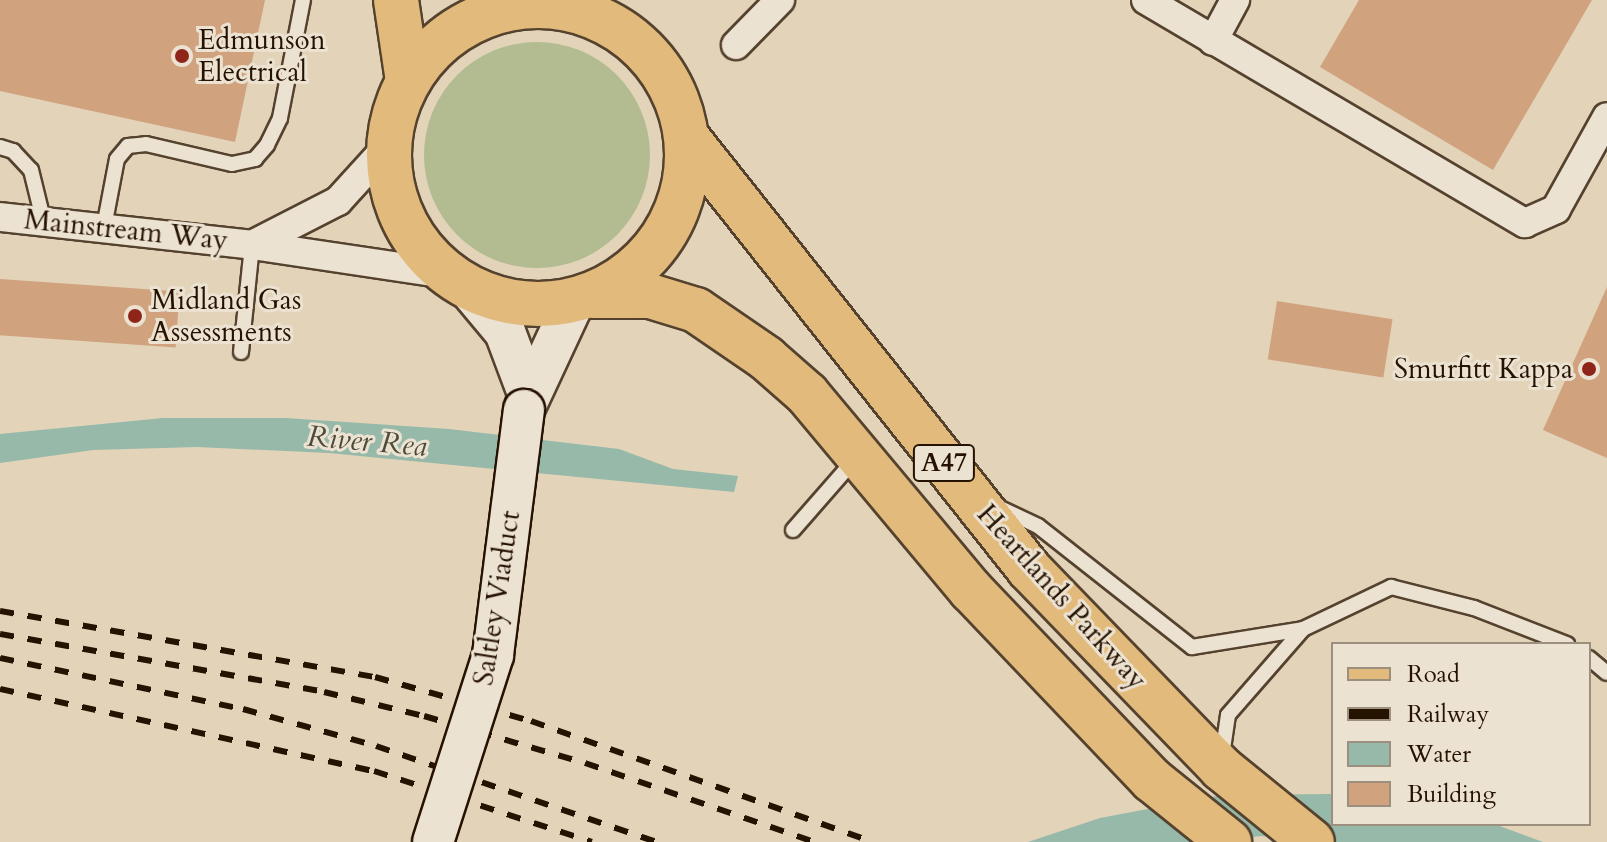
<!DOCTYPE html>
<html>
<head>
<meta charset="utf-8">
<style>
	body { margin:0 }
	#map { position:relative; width:1607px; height:842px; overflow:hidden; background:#e2d3b9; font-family:Cardo,serif }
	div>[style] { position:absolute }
	.green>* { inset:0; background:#b2bc90 }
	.round { border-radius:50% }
	.water>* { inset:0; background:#96b9a9 }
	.building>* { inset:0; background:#d0a27e; transform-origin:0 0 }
	.roads { filter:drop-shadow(2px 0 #55422e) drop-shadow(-2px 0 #55422e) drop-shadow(0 2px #55422e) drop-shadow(0 -2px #55422e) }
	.lane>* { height:14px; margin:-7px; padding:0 7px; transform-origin:7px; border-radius:7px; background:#ece2d2 }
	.street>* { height:28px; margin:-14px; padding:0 14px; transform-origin:14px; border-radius:14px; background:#ece2d2 }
	.secondary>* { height:40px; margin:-20px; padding:0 20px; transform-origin:20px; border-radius:20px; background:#ece2d2 }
	.primary>* { height:44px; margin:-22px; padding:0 22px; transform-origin:22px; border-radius:22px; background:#e1ba7c }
	.primary>.ring { margin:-22px; padding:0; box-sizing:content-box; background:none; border:44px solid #e1ba7c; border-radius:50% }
	.rail>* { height:6px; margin-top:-3px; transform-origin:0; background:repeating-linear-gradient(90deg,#261200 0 14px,transparent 0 28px) }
	.bridges { filter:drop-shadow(2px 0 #261200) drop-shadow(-2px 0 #261200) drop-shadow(0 2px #261200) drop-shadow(0 -2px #261200) }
	.secondary-bridge>* { height:40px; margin:-20px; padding:0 20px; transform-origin:20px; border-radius:20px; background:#ece2d2 }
	.dots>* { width:22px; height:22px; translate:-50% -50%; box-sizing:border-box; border:4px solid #ece2d2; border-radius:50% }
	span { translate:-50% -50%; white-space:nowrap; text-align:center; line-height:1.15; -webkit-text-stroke:6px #ece2d2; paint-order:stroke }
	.shield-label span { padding:2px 6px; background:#ece2d2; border:2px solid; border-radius:6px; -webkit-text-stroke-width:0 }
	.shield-label { font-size:26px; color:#261200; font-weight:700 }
	.poi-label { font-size:28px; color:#261200 }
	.left { translate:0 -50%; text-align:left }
	.right { translate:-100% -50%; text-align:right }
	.street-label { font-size:28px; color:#261200 }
	.water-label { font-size:30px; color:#4d4c3b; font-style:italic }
	.legend { position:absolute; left:1331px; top:642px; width:260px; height:184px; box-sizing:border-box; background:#ece2d2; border:2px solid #9d8f7e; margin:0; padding:10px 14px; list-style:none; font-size:24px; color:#261200 }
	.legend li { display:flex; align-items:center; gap:16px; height:40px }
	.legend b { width:40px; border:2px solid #9d8f7e }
</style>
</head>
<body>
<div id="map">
	<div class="green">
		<i class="round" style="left:424px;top:42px;width:226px;height:226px"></i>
	</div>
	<div class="water">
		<i style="clip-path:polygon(163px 418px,286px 418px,449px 429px,619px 449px,673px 469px,738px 476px,734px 492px,329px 453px,197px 447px,93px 450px,0 463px,0 434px)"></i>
		<i style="clip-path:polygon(1333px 794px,1333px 824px,1494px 824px,1543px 842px,1318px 842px,1261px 836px,1216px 842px,1028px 842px,1100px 818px,1222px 795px)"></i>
	</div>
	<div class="building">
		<i style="clip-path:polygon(0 0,265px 0,235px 142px,0 91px)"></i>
		<i style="clip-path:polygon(1359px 0,1592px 0,1493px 170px,1320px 67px)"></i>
		<i style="left:0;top:279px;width:180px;height:56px;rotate:4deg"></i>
		<i style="clip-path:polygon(1607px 287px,1607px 458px,1543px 430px)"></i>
		<i style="left:1277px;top:301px;width:117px;height:59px;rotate:9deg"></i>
	</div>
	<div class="roads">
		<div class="lane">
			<i style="left:0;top:147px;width:14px;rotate:17deg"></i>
			<i style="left:13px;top:151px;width:26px;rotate:47deg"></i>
			<i style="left:31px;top:170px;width:50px;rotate:76.2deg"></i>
			<i style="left:104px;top:227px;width:69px;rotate:-79.2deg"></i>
			<i style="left:117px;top:159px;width:17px;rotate:-50deg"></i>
			<i style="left:128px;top:146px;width:18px;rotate:-6deg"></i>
			<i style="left:146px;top:144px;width:88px;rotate:13.1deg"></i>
			<i style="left:232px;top:164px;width:24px;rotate:-12deg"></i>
			<i style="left:255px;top:159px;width:18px;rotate:-49deg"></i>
			<i style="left:267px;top:145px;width:30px;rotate:-64deg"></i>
			<i style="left:280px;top:118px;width:120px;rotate:-79deg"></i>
			<i style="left:241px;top:352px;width:108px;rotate:-84.1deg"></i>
			<i style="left:998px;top:507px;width:44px;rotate:25.4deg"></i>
			<i style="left:1038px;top:526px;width:196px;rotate:38.2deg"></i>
			<i style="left:1192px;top:647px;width:112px;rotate:-9.2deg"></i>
			<i style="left:1303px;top:629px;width:98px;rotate:-25.5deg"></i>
			<i style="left:1391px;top:587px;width:86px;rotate:14.2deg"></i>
			<i style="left:1474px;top:608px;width:100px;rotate:21.2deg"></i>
			<i style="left:793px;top:530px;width:96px;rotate:-48.8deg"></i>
			<i style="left:1589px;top:658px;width:23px;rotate:40deg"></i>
			<i style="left:1222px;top:756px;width:41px;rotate:-81.7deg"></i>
			<i style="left:1228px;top:715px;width:114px;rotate:-48.9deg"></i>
		</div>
		<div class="street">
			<i style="left:1146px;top:0;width:440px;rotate:30.5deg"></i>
			<i style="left:1525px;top:223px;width:34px;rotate:-24deg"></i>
			<i style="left:1556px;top:209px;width:105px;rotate:-61deg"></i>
			<i style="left:1213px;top:41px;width:47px;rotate:-61.8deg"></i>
			<i style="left:736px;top:45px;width:63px;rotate:-45.6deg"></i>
			<i style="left:0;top:217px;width:254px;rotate:6.3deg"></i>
			<i style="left:252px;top:245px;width:196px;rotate:8.5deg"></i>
			<i style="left:252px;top:245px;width:97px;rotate:-27.1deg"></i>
			<i style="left:338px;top:201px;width:74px;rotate:-47.7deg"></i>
		</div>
		<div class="secondary">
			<i style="left:469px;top:289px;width:56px;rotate:50.1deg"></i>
			<i style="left:505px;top:332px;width:68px;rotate:69.4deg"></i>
			<i style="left:525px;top:407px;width:116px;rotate:-65deg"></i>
		</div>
		<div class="primary">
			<i style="left:396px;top:0;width:82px;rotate:81.6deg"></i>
			<i class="ring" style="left:389px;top:6px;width:254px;height:254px"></i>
			<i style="left:688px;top:139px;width:549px;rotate:51.58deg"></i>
			<i style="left:1029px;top:569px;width:277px;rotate:46deg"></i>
			<i style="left:1221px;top:768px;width:117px;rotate:39.1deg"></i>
			<i style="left:593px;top:296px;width:57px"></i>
			<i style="left:650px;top:296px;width:48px;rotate:16.9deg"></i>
			<i style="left:696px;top:310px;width:85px;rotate:34.4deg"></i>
			<i style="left:766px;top:358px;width:55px;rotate:41.3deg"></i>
			<i style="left:807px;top:394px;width:256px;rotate:50.1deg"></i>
			<i style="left:971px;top:590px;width:262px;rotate:46.4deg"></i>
			<i style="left:1152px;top:780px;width:99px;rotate:38.8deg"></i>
		</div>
	</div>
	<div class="rail">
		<i style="left:0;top:611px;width:381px;rotate:10deg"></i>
		<i style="left:375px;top:677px;width:162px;rotate:15.8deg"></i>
		<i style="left:531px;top:721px;width:363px;rotate:19.5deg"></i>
		<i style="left:0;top:634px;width:329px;rotate:10.1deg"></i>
		<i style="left:324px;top:692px;width:103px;rotate:13.5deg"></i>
		<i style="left:424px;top:716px;width:168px;rotate:16.3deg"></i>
		<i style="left:585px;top:763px;width:242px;rotate:19deg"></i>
		<i style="left:0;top:658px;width:248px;rotate:11.9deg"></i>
		<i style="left:243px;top:709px;width:138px;rotate:15.5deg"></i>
		<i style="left:376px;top:746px;width:297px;rotate:18.9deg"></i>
		<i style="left:0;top:689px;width:383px;rotate:12.4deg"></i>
		<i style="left:374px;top:771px;width:229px;rotate:18deg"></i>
	</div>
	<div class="bridges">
		<div class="secondary-bridge">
			<i style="left:433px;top:842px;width:196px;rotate:-72.2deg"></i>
			<i style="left:493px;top:655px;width:247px;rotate:-82.8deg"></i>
		</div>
	</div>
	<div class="dots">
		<i style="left:182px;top:56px;background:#8f2418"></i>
		<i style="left:135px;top:316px;background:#8f2418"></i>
		<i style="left:1589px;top:369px;background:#8f2418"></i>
	</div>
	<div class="shield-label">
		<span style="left:944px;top:463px">A47</span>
	</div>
	<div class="poi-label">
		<span class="left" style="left:198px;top:56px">Edmunson<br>Electrical</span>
		<span class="left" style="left:151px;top:316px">Midland Gas<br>Assessments</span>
		<span class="right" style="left:1573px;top:369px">Smurfitt Kappa</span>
	</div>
	<div class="street-label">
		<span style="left:126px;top:230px;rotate:6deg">Mainstream Way</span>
		<span style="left:1062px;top:597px;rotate:48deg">Heartlands Parkway</span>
		<span style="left:497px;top:598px;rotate:-81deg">Saltley Viaduct</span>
	</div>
	<div class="water-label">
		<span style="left:367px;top:442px;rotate:5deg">River Rea</span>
	</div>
	<ul class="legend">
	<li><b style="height:10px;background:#e1ba7c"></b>Road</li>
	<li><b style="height:10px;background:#261200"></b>Railway</li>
	<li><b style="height:22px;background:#96b9a9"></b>Water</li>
	<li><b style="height:22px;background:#d0a27e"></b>Building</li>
	</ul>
</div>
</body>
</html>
